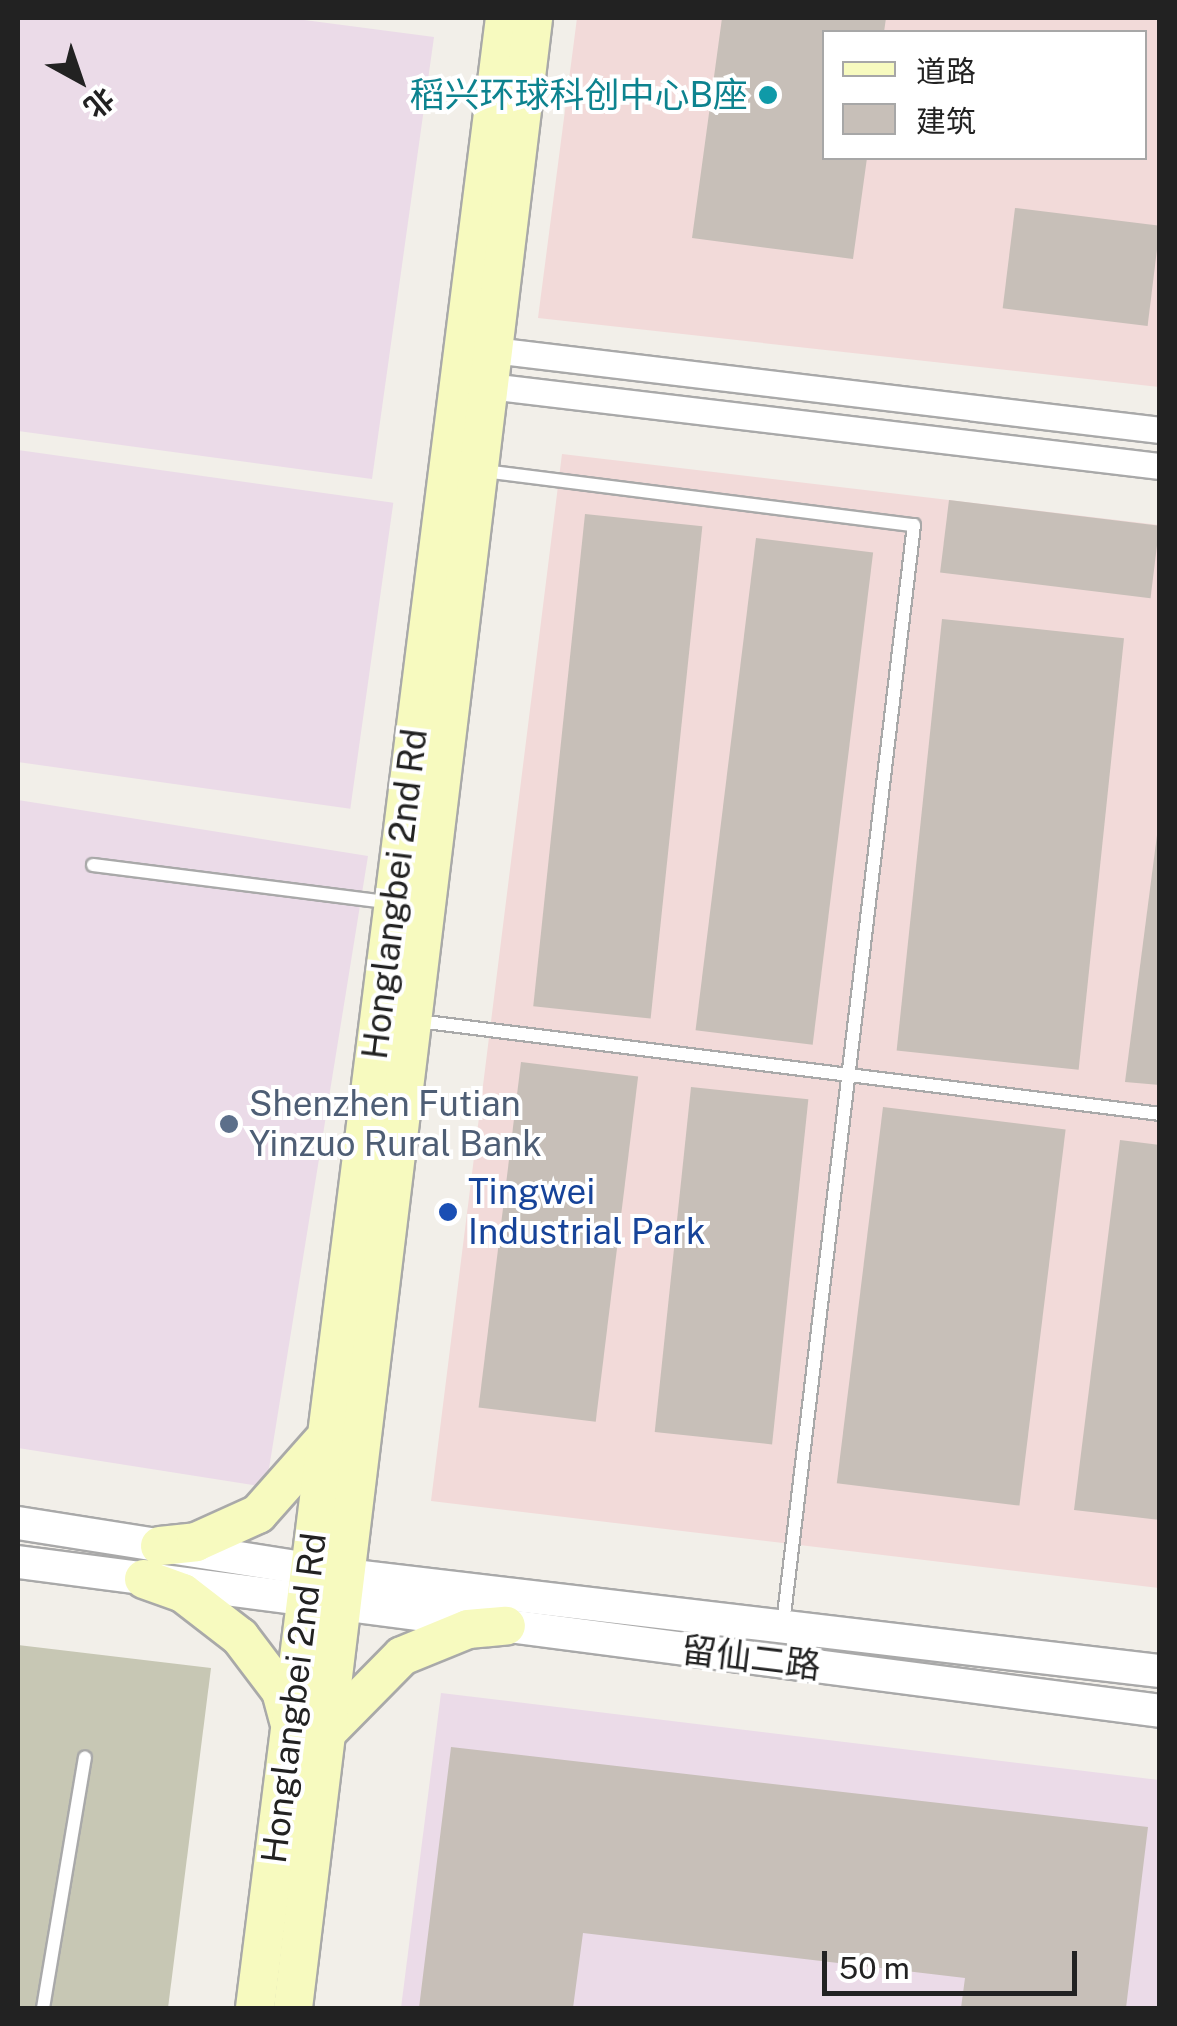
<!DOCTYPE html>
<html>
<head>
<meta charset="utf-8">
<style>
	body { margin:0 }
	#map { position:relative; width:1177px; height:2026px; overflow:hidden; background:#f2efe9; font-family:"Public Sans","Noto Sans SC",sans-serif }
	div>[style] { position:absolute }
	.commercial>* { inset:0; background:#f2dad9 }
	.industrial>* { inset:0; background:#ebdbe8; transform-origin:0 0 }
	.construction>* { inset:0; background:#c7c7b4 }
	.building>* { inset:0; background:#c7bfb8; transform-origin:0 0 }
	.roads { filter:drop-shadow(2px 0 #a9a9a9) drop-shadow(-2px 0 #a9a9a9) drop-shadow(0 2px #a9a9a9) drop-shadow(0 -2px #a9a9a9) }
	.service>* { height:12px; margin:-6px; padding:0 6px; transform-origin:6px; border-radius:6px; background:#fff }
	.minor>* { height:25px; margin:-12.5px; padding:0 12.5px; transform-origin:12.5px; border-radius:12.5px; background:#fff }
	.tertiary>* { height:32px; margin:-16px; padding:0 16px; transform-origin:16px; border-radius:16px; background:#fff }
	.secondary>* { height:38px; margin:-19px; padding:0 19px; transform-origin:19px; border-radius:19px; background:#f7fabf }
	.dots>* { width:28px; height:28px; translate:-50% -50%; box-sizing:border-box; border:5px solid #fff; border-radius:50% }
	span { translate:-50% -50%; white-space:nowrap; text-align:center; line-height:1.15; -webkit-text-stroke:8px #fff; paint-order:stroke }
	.culture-label { font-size:35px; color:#0d838f }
	.right { translate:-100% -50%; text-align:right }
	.street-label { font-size:35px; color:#222 }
	.service-label { font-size:35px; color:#4e5e75 }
	.left { translate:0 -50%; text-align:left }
	.transit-label { font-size:35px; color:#164399 }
	.frame { position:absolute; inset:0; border:20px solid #222; pointer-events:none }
	.legend { position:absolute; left:822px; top:30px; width:325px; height:130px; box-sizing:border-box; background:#fff; border:2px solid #a7a7a7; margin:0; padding:12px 18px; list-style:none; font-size:30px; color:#222 }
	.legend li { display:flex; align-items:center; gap:20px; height:50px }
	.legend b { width:50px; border:2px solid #a7a7a7 }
	.north { position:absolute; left:30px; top:30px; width:100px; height:100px; -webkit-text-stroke:8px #fff; paint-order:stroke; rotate:140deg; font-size:28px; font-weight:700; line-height:40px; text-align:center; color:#222 }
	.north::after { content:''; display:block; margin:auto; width:35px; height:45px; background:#222; clip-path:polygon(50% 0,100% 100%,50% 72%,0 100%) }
	.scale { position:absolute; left:822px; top:1951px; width:255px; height:45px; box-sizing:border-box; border:5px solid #222; border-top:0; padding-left:12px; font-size:30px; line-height:35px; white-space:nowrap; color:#222; -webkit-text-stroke:8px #fff; paint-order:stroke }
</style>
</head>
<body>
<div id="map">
	<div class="commercial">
		<i style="clip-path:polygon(evenodd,577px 18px,1159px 18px,1159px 387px,538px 318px,577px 18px,824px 32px,1144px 32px,1144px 158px,824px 158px,824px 32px)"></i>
		<i style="clip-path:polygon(562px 454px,1159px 525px,1159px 1588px,431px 1501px)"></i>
	</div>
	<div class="industrial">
		<i style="clip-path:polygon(18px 18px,289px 18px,434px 37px,372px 479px,18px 431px)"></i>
		<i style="left:18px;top:450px;width:379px;height:309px;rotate:8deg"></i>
		<i style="clip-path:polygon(18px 800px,368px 856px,266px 1487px,18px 1448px)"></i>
		<i style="clip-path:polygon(441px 1693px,1159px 1780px,1159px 2008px,401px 2008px)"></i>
	</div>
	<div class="construction">
		<i style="clip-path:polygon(18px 1645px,211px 1668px,168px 2008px,18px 2008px)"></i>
	</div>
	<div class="building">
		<i style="clip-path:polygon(722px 18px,886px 18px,884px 32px,824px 32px,824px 158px,867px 158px,853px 259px,692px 238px)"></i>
		<i style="left:1015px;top:208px;width:146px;height:101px;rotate:7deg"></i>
		<i style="left:949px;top:500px;width:212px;height:73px;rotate:7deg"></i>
		<i style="left:585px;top:514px;width:118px;height:495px;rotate:6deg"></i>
		<i style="left:756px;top:538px;width:118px;height:496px;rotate:7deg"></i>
		<i style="left:942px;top:619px;width:183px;height:434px;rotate:6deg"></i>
		<i style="clip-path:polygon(1160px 812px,1160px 1085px,1125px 1082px)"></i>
		<i style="left:521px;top:1062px;width:118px;height:348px;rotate:7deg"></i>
		<i style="left:691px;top:1087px;width:118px;height:347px;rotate:6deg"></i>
		<i style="left:883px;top:1107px;width:184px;height:379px;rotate:7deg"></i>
		<i style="clip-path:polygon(1120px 1140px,1160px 1145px,1160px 1520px,1074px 1510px)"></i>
		<i style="clip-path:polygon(451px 1747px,1148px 1827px,1126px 2008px,961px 2008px,965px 1978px,583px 1933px,573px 2008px,419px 2008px)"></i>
	</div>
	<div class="roads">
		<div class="service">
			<i style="left:484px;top:471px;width:433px;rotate:7.2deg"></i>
			<i style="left:914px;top:525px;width:1107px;rotate:96.8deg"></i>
			<i style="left:93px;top:865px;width:301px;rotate:7.2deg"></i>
			<i style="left:418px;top:1021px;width:748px;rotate:7.14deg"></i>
			<i style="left:43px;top:2008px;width:254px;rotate:-80.5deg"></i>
		</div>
		<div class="minor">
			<i style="left:481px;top:356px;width:13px;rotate:-27deg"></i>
			<i style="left:493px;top:350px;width:672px;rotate:6.84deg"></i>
			<i style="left:476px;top:377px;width:16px;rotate:35deg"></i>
			<i style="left:489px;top:386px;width:676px;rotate:6.8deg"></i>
		</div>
		<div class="tertiary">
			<i style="left:18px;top:1523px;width:331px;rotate:9deg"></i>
			<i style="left:345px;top:1575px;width:821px;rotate:6.72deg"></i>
			<i style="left:18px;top:1562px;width:1152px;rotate:7.43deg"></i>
		</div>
		<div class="secondary">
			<i style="left:160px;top:1546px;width:36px;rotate:-6deg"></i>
			<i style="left:196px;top:1542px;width:68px;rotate:-24.3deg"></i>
			<i style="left:258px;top:1514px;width:96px;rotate:-48.4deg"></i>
			<i style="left:144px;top:1579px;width:41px;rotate:19.7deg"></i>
			<i style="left:183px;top:1593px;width:72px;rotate:37.7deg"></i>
			<i style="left:240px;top:1637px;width:68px;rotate:52.8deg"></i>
			<i style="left:281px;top:1691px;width:31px;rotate:75deg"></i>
			<i style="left:328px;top:1731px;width:105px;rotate:-45.4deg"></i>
			<i style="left:402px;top:1656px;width:71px;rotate:-22.2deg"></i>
			<i style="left:468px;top:1629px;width:38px;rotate:-5deg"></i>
			<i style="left:255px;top:2008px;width:2006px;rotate:-82.84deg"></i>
			<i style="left:293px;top:2008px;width:2004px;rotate:-83.12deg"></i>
		</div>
	</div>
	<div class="dots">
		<i style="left:768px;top:95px;background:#0f9aa8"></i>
		<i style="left:229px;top:1124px;background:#5c6f8a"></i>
		<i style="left:448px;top:1212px;background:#1a4fb4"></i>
	</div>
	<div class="culture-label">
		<span class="right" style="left:748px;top:95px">稻兴环球科创中心B座</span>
	</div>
	<div class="street-label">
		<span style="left:395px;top:894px;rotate:-83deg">Honglangbei 2nd Rd</span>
		<span style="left:751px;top:1658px;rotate:7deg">留仙二路</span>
		<span style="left:294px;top:1698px;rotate:-83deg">Honglangbei 2nd Rd</span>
	</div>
	<div class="service-label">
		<span class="left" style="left:249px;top:1124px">Shenzhen Futian<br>Yinzuo Rural Bank</span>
	</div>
	<div class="transit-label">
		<span class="left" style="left:468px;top:1212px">Tingwei<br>Industrial Park</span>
	</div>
	<div class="frame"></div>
	<ul class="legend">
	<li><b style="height:12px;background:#f7fabf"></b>道路</li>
	<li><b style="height:28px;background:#c7bfb8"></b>建筑</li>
	</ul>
	<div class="north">北</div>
	<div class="scale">50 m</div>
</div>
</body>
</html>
